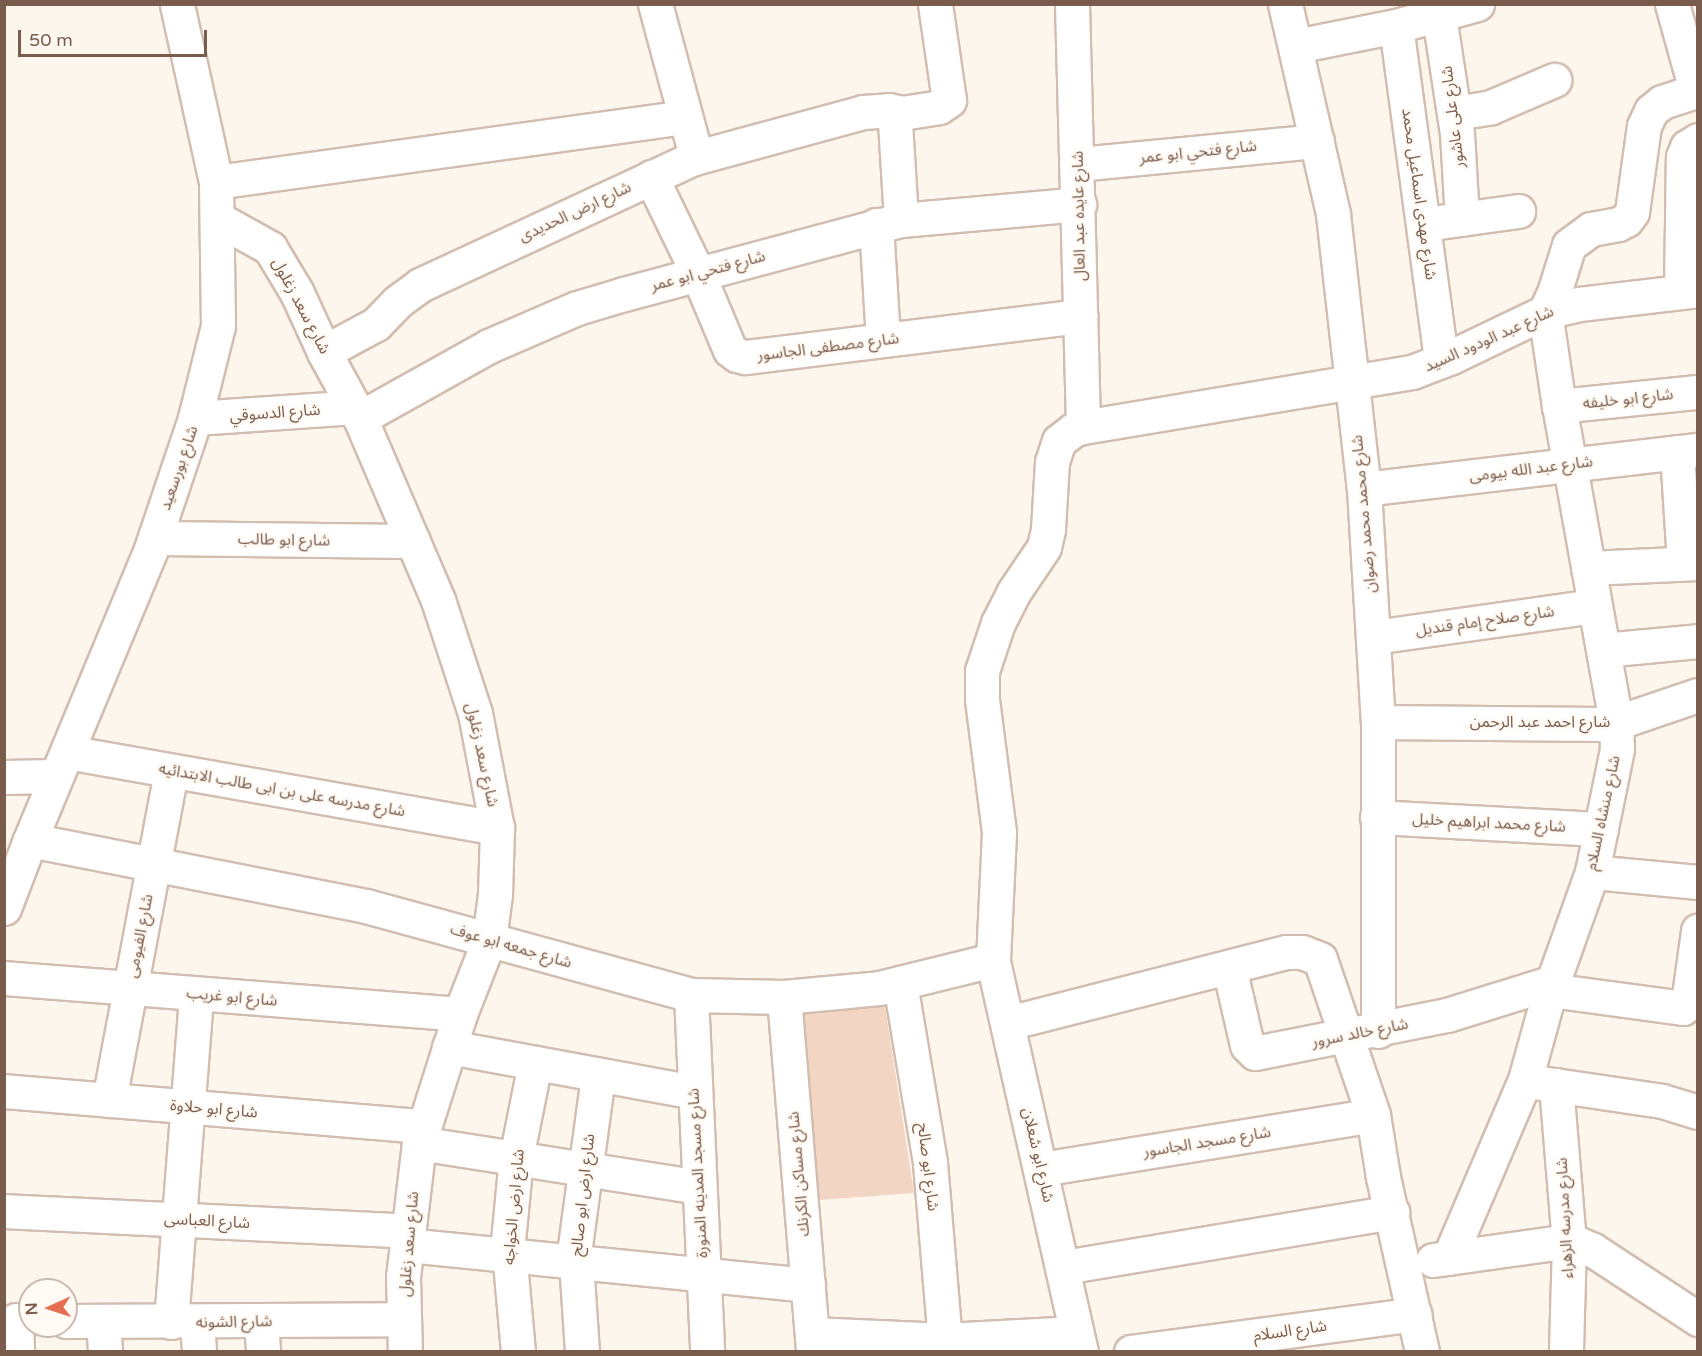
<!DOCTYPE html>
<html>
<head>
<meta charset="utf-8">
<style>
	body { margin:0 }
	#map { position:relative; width:1702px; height:1356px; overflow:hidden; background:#fdf6ec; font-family:"Varela Round","Noto Sans Arabic",sans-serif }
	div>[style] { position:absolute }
	.building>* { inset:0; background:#f3d5c3 }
	.roads { filter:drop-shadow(2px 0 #d1beb0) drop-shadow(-2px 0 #d1beb0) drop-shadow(0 2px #d1beb0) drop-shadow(0 -2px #d1beb0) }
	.minor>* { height:33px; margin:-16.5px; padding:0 16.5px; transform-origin:16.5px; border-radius:16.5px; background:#fff }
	span { translate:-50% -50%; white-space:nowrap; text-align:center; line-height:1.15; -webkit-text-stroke:5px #fffaf3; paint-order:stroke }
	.street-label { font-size:16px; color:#7a5c4d }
	.frame { position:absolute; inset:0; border:6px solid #7a5c4d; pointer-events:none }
	.north { position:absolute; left:18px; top:1278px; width:60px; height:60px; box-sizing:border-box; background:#fffaf3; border:2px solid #cabbb1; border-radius:50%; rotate:267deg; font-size:16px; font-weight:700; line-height:24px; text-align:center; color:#7a5c4d }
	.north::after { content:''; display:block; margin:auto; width:21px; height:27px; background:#e76f51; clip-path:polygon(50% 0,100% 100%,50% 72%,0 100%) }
	.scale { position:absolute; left:18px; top:30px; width:189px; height:27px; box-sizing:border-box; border:3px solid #7a5c4d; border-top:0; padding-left:8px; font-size:18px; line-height:21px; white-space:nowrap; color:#7a5c4d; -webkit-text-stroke:4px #fffaf3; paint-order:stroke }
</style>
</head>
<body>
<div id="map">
	<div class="building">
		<i style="clip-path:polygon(885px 1006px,914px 1193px,819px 1200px,804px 1014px)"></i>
	</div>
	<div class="roads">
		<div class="minor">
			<i style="left:1072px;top:4px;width:423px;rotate:88.5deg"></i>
			<i style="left:1285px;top:4px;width:215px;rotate:77.1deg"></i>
			<i style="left:1333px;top:214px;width:277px;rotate:83.6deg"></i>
			<i style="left:1364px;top:489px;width:233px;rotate:86.6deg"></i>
			<i style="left:1378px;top:722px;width:309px;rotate:90deg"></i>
			<i style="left:1672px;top:4px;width:89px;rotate:74.4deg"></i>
			<i style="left:1439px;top:16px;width:118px;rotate:81.3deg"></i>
			<i style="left:1457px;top:133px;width:86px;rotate:86.7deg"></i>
			<i style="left:1396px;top:26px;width:338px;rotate:82.3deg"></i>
			<i style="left:1296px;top:46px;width:102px;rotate:-11.3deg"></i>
			<i style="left:1396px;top:26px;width:84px;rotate:-15.2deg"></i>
			<i style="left:1455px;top:113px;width:36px;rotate:-9deg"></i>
			<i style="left:1491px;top:107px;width:69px;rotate:-23.2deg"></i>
			<i style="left:694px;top:158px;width:175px;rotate:-15.2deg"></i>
			<i style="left:863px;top:112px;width:26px;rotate:-4deg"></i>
			<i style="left:889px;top:110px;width:13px;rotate:13deg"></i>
			<i style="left:1078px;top:164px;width:240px;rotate:-5.5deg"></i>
			<i style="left:651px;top:177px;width:108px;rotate:64.1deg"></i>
			<i style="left:698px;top:274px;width:82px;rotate:67.2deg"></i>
			<i style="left:730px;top:350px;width:9px;rotate:36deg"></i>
			<i style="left:737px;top:355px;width:8px;rotate:14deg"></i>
			<i style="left:745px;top:357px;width:338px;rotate:-7deg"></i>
			<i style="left:216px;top:182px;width:473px;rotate:-7.9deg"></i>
			<i style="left:218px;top:219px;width:60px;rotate:29.1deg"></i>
			<i style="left:270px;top:248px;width:52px;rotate:59deg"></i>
			<i style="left:297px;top:293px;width:65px;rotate:65.4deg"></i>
			<i style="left:324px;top:352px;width:75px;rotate:61.4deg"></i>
			<i style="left:360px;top:418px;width:198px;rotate:66.8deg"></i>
			<i style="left:438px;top:600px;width:119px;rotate:71.9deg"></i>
			<i style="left:475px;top:713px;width:117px;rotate:79.2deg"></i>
			<i style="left:497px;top:828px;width:66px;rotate:91.7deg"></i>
			<i style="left:495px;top:894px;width:46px;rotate:97.4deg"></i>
			<i style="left:489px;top:940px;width:79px;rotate:111.4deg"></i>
			<i style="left:460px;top:1014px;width:135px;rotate:107.6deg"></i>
			<i style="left:419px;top:1143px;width:135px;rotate:96.8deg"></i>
			<i style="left:403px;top:1277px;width:75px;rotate:88.5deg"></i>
			<i style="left:901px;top:220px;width:98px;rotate:-93.5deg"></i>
			<i style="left:895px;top:122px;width:11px;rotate:-52deg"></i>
			<i style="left:902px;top:113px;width:37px;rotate:-9deg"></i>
			<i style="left:939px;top:107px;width:12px;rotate:-35deg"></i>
			<i style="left:949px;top:100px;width:97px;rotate:-98.3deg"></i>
			<i style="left:1439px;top:222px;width:80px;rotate:-7.9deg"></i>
			<i style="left:876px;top:225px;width:115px;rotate:86.5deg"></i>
			<i style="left:1681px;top:292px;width:135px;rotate:-89.2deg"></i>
			<i style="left:1683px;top:157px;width:11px;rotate:-68deg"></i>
			<i style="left:1687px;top:147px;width:13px;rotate:-32deg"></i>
			<i style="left:324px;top:352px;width:59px;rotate:-28.3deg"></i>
			<i style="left:376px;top:324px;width:30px;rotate:-46deg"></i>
			<i style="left:397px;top:302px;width:29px;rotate:-36deg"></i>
			<i style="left:420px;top:285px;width:302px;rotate:-24.9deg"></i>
			<i style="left:694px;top:158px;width:6px;rotate:-81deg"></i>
			<i style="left:695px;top:152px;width:153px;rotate:-105.1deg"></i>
			<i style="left:1559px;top:406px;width:140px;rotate:-5.8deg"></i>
			<i style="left:195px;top:418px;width:160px;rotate:-3.9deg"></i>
			<i style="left:360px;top:418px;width:148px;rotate:-29.2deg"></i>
			<i style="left:489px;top:346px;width:96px;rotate:-23.4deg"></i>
			<i style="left:577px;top:308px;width:49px;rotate:-16.6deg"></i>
			<i style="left:624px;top:294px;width:287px;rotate:-15deg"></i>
			<i style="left:901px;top:220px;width:179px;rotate:-5.1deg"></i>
			<i style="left:1677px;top:452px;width:111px;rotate:86.4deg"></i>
			<i style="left:1364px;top:489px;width:336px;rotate:-6.7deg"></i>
			<i style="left:155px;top:538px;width:258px;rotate:0.7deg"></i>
			<i style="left:1588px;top:568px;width:110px;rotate:-2.6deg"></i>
			<i style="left:1374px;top:637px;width:223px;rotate:-8deg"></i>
			<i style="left:1603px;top:650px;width:95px;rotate:-5.4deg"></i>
			<i style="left:1378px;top:722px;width:224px;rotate:0.5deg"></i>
			<i style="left:1602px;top:724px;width:25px;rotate:-11deg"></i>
			<i style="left:1627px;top:719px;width:75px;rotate:-18.7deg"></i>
			<i style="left:67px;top:752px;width:437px;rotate:10deg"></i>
			<i style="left:4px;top:777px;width:52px;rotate:-1.1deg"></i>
			<i style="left:1377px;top:817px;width:224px;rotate:3.1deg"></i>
			<i style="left:30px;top:840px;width:342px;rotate:11.1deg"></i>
			<i style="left:366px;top:906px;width:337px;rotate:15.3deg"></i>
			<i style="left:691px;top:995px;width:93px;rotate:1.2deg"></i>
			<i style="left:784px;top:997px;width:95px;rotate:-5.4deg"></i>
			<i style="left:879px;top:988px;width:117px;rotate:-13.8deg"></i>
			<i style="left:1592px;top:872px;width:106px;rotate:5.4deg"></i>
			<i style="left:4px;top:908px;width:73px;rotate:-69.1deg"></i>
			<i style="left:30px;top:840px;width:315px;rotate:-67.4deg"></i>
			<i style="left:151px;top:549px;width:138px;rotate:-71.4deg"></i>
			<i style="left:195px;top:418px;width:95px;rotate:-76deg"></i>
			<i style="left:218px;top:326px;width:144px;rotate:-90.8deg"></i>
			<i style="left:216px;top:182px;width:182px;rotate:-102.4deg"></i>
			<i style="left:1229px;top:967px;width:80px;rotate:77deg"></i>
			<i style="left:1247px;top:1045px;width:11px;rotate:45deg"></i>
			<i style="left:1255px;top:1053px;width:196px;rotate:-11.2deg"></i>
			<i style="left:1447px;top:1015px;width:111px;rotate:-17.3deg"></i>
			<i style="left:4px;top:978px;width:457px;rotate:4.5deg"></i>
			<i style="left:900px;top:983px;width:182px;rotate:80.5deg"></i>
			<i style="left:930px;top:1163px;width:190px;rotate:85.2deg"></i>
			<i style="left:1550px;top:990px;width:134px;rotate:7.7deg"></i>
			<i style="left:1683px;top:1008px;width:13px;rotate:-63deg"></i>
			<i style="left:1689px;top:996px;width:66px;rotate:-82.1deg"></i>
			<i style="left:691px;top:995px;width:357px;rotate:87.4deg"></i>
			<i style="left:784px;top:997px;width:356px;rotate:85.3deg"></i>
			<i style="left:1008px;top:1023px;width:287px;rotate:-14.3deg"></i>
			<i style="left:1286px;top:952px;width:16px"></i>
			<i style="left:1302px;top:952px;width:19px;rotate:21deg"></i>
			<i style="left:1320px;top:959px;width:165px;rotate:71.2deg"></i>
			<i style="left:1373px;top:1115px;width:63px;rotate:80.8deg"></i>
			<i style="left:1383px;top:1177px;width:179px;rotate:77.4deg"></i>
			<i style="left:449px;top:1047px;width:250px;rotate:10.4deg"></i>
			<i style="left:1534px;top:1082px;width:129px;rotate:8.4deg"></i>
			<i style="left:1662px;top:1101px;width:38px;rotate:17deg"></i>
			<i style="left:1556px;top:1085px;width:158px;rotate:85.3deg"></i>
			<i style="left:1569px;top:1242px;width:110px;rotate:91.6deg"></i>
			<i style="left:4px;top:1091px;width:421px;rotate:4.8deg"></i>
			<i style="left:109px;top:1100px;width:335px;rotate:-79.3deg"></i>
			<i style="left:419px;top:1143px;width:283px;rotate:8.9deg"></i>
			<i style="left:1041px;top:1169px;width:336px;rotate:-9.2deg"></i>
			<i style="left:4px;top:1211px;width:405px;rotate:2.8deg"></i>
			<i style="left:407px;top:1245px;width:403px;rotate:5.7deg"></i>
			<i style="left:1449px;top:1258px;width:194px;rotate:-66.9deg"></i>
			<i style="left:1525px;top:1080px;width:93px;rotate:-74.5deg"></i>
			<i style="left:1550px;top:990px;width:125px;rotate:-70.4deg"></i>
			<i style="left:1592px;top:872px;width:126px;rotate:-78.5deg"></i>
			<i style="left:1617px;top:749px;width:27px;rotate:-92deg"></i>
			<i style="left:1616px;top:722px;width:321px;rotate:-100.2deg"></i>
			<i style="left:1559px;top:406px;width:95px;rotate:-98.5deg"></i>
			<i style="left:1545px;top:312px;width:21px;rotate:-65deg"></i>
			<i style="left:1554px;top:293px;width:50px;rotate:-72.6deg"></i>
			<i style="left:1569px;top:245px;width:27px;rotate:-36deg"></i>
			<i style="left:1591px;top:229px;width:27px;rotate:-10deg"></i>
			<i style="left:1618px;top:224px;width:9px;rotate:-27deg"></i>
			<i style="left:1626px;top:220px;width:10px;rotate:-53deg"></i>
			<i style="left:1632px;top:212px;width:87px;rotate:-82.1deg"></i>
			<i style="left:1644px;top:126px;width:17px;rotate:-65deg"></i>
			<i style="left:1651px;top:111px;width:14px;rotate:-39deg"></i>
			<i style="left:1662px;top:102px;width:38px;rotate:-18deg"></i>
			<i style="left:1433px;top:1260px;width:129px;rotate:-8deg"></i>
			<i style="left:1561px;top:1242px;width:16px;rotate:4deg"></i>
			<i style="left:1577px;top:1243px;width:17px;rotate:24deg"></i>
			<i style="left:1593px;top:1250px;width:126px;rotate:33.3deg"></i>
			<i style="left:1064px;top:1267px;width:333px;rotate:-9.5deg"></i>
			<i style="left:16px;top:1320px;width:32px;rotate:88deg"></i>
			<i style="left:66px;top:1321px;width:337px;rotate:-0.3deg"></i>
			<i style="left:261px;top:1321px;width:31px;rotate:86deg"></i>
			<i style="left:103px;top:1322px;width:30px;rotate:86deg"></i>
			<i style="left:171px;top:1322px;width:329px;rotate:-85.6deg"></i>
			<i style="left:197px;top:1322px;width:30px;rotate:86deg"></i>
			<i style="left:812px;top:1334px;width:133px;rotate:2.6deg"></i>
			<i style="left:945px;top:1340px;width:131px;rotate:-3.1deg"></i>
			<i style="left:518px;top:1352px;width:111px;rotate:-95.1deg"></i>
			<i style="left:508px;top:1241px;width:83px;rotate:-84.5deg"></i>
			<i style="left:516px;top:1158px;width:97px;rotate:-78.7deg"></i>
			<i style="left:582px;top:1352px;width:106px;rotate:-93.8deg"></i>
			<i style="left:575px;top:1246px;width:173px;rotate:-82.3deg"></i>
			<i style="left:1081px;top:1352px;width:402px;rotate:-102.7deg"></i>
			<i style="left:993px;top:960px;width:128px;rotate:-87.3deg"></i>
			<i style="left:999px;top:832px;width:134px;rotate:-97.3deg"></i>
			<i style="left:982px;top:699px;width:28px;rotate:-90deg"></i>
			<i style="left:982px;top:671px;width:51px;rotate:-71.6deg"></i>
			<i style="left:998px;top:623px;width:34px;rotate:-63deg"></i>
			<i style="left:1013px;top:593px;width:55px;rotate:-56deg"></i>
			<i style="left:1044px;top:547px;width:18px;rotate:-77deg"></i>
			<i style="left:1048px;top:529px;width:67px;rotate:-86.6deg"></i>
			<i style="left:1052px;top:462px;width:22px;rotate:-72deg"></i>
			<i style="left:1059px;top:441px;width:18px;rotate:-38deg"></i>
			<i style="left:1073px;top:430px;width:10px;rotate:-17deg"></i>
			<i style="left:1083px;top:427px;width:334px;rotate:-9.5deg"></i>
			<i style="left:1412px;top:372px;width:40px;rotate:-21deg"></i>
			<i style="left:1449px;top:358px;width:106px;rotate:-25.6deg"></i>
			<i style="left:1545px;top:312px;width:35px;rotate:-13deg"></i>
			<i style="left:1579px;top:304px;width:120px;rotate:-6.7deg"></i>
			<i style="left:1131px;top:1352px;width:286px;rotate:-7.6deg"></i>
		</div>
	</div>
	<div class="street-label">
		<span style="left:1453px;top:117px;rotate:-97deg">شارع على عاشور</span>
		<span style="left:1198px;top:152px;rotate:-6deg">شارع فتحي ابو عمر</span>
		<span style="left:1419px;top:194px;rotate:82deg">شارع مهدى اسماعيل محمد</span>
		<span style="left:575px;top:212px;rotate:-25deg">شارع ارض الحديدى</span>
		<span style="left:1079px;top:216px;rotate:-91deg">شارع عايده عبد العال</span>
		<span style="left:708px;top:271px;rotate:-15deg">شارع فتحي ابو عمر</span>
		<span style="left:301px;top:306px;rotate:62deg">شارع سعد زغلول</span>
		<span style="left:1489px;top:339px;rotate:-24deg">شارع عبد الودود السيد</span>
		<span style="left:828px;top:347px;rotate:-7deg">شارع مصطفى الجاسور</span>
		<span style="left:1628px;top:399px;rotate:-6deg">شارع ابو خليفه</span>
		<span style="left:275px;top:413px;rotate:-4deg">شارع الدسوقي</span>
		<span style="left:179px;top:468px;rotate:-71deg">شارع بورسعيد</span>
		<span style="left:1531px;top:469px;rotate:-7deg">شارع عبد الله بيومى</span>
		<span style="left:1364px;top:514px;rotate:-95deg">شارع محمد محمد رضوان</span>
		<span style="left:284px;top:540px;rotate:1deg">شارع ابو طالب</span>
		<span style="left:1485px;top:621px;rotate:-8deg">شارع صلاح إمام قنديل</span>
		<span style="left:1540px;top:722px">شارع احمد عبد الرحمن</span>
		<span style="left:482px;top:755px;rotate:78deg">شارع سعد زغلول</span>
		<span style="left:282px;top:790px;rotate:10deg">شارع مدرسه على بن ابى طالب الابتدائيه</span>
		<span style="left:1603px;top:813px;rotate:-78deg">شارع منشاه السلام</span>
		<span style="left:1489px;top:823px;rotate:3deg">شارع محمد ابراهيم خليل</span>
		<span style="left:140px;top:936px;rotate:-79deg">شارع الفيومى</span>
		<span style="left:511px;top:946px;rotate:16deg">شارع جمعه ابو عوف</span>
		<span style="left:232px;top:997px;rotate:5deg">شارع ابو غريب</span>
		<span style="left:1360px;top:1033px;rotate:-11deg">شارع خالد سرور</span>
		<span style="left:214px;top:1109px;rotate:5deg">شارع ابو حلاوة</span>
		<span style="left:1207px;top:1142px;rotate:-9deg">شارع مسجد الجاسور</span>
		<span style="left:1038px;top:1155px;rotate:77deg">شارع ابو شعلان</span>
		<span style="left:928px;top:1167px;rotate:83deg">شارع ابو صالح</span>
		<span style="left:698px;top:1173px;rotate:-93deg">شارع مسجد المدينه المنورة</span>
		<span style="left:799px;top:1174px;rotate:-95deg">شارع مساكن الكرنك</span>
		<span style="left:583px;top:1195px;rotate:-84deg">شارع ارض ابو صالح</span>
		<span style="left:514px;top:1207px;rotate:-85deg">شارع ارض الخواجه</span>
		<span style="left:1565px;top:1218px;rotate:-93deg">شارع مدرسه الزهراء</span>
		<span style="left:207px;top:1221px;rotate:3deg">شارع العباسى</span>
		<span style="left:409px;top:1244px;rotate:-85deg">شارع سعد زغلول</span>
		<span style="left:234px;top:1322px;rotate:-1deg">شارع الشونه</span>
		<span style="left:1290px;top:1331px;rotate:-8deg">شارع السلام</span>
	</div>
	<div class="frame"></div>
	<div class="north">N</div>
	<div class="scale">50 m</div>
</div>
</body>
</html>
